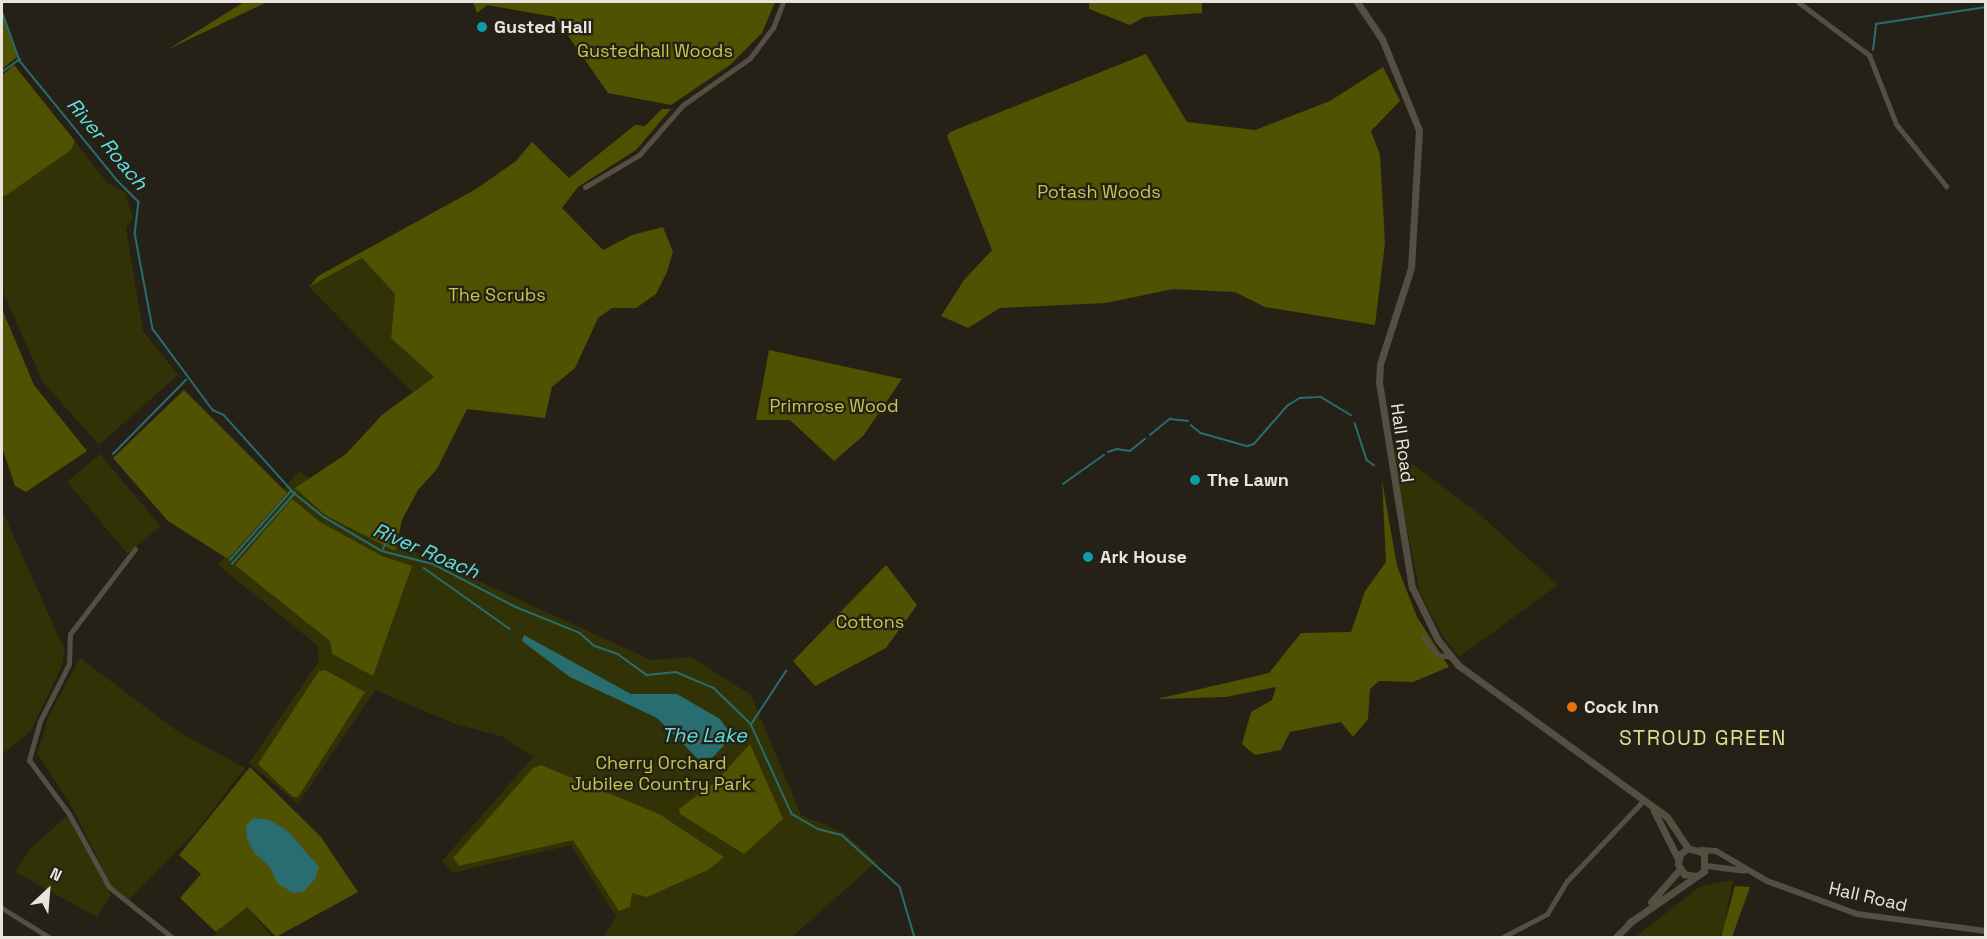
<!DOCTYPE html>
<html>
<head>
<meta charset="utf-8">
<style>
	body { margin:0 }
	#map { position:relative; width:1987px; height:939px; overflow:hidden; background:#262117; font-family:"Space Grotesk",sans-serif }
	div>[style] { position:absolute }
	.green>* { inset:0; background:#313206; transform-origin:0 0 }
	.forest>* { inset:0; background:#505101 }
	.water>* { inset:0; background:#286d6f }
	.stream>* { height:1.5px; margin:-0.75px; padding:0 0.75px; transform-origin:0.75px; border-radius:0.75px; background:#286d6f }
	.minor>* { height:5px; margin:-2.5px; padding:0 2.5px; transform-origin:2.5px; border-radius:2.5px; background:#544e43 }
	.tertiary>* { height:6px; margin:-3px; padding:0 3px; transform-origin:3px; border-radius:3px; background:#544e43 }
	.secondary>* { height:7px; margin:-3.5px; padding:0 3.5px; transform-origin:3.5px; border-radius:3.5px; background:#544e43 }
	.dots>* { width:16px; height:16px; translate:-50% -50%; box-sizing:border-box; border:3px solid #262117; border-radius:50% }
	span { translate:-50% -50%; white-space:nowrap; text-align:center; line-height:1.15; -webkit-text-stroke:4.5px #262117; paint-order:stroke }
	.poi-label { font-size:18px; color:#e9e5de; font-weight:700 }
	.left { translate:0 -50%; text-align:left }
	.park-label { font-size:18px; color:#c5c84d }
	.street-label { font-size:18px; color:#e9e5de }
	.water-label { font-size:20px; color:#5de1e3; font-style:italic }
	.quarter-label { font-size:21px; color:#e0de8f; letter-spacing:1.5px }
	.frame { position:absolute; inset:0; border:3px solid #e9e5de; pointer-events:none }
	.north { position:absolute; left:18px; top:861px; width:60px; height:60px; -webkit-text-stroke:4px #262117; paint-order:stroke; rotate:26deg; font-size:16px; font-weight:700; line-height:24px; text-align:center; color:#e9e5de }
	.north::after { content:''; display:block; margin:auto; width:21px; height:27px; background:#e9e5de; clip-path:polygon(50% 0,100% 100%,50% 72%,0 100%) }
</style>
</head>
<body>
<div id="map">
	<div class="green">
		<i style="clip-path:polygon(75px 141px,107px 183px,125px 192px,133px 218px,126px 228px,143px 331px,178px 375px,99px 445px,43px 382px,2px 290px,2px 195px,71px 150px)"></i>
		<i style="clip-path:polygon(362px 258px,395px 294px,391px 338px,434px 377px,412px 392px,309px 287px)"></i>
		<i style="clip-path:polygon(1391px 448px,1478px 513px,1558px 585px,1459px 657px,1444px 638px,1420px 593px)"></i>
		<i style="left:100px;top:454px;width:94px;height:43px;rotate:50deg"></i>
		<i style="clip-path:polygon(299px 471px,411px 550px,651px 660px,691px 657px,751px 695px,801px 815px,844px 833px,876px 862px,792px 937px,603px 937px,616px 917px,571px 845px,452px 873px,442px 861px,533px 757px,501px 736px,455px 724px,375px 690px,298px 804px,249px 763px,319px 661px,317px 645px,218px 565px)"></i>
		<i style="clip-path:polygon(2px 510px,65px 651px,62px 666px,30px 732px,2px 754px)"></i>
		<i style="clip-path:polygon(80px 658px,177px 731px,245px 768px,197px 830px,129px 900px,111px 886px,72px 807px,37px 753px,50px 713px)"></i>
		<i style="clip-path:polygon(67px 816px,111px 895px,97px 917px,15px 872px,31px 848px)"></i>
		<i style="clip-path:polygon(1733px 880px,1723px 931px,1717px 937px,1635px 937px,1701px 886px)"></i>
		<i style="clip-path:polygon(247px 907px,272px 937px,211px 938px,240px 909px)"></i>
	</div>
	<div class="forest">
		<i style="clip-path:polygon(244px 2px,267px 2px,167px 50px)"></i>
		<i style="clip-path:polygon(473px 2px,775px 2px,762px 33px,730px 65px,671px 105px,608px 93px,555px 17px,487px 5px,477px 13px)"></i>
		<i style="clip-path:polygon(1089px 2px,1202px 2px,1202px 13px,1144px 17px,1130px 25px,1089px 9px)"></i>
		<i style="clip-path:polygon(2px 14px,17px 57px,2px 69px)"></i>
		<i style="clip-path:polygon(1146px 54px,1187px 122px,1255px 130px,1330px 101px,1383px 67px,1400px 101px,1371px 131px,1380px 155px,1385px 243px,1375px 325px,1265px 307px,1235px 292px,1173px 289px,1106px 303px,1000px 308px,968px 328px,941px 316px,964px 280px,992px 250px,947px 136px,950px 132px)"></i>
		<i style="clip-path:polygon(14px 65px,75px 141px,71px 150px,5px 196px,2px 195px,2px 75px)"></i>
		<i style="clip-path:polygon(662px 109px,671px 109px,636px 150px,578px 187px,562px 208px,603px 250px,632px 235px,663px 227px,673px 252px,667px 272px,656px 294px,636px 308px,612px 308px,598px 318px,575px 368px,552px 387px,545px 418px,467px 409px,437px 469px,418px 490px,402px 520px,395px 551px,325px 515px,295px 488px,346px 454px,383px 414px,434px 377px,391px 338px,395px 294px,362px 258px,309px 287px,318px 276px,476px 189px,516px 161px,532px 142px,569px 178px,635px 125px,645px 126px)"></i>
		<i style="clip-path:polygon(2px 309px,34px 385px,87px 451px,26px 492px,15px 486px,2px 447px)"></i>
		<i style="clip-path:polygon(769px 350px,902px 379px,863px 436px,834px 461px,790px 420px,756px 420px)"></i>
		<i style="clip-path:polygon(184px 390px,287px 493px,228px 559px,168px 521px,113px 458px)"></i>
		<i style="clip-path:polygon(1382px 480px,1397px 566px,1417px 617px,1449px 667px,1413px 682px,1379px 681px,1370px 689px,1368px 719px,1353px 737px,1341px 722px,1290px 732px,1281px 750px,1255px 755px,1242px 744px,1251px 712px,1272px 700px,1276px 687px,1226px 697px,1157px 699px,1269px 673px,1301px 633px,1351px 632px,1365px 591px,1386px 562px)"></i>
		<i style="clip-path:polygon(292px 499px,320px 522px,382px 556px,412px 566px,373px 676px,332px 654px,330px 641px,235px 565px)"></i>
		<i style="clip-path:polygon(886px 565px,917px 605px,886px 648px,815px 686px,793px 661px)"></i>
		<i style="clip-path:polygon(325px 670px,365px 692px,298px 797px,293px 797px,258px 764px,319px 671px)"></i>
		<i style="clip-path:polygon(750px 744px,783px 819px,744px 854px,680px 814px,679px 809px,716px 781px)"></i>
		<i style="clip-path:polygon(541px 765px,659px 814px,724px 857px,708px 870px,647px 897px,632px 893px,630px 907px,619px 911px,573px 840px,459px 866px,453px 858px,533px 768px)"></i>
		<i style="clip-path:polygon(250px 767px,321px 837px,358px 892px,276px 937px,247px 907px,216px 932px,180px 898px,201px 874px,179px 855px)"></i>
		<i style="clip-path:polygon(1735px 886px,1750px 887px,1732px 937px,1721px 937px)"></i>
	</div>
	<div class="water">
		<i style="clip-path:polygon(524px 635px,631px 694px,677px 694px,720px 719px,728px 730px,727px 742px,712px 758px,698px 759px,657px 718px,570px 677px,522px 641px)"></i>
		<i style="clip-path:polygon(253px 818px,270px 820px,288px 831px,319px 867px,315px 879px,303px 892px,294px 893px,278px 884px,269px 866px,255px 854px,247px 839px,246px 826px)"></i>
	</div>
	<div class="stream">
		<i style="left:2px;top:11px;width:53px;rotate:70.2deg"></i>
		<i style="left:20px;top:61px;width:154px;rotate:50.8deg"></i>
		<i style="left:117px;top:180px;width:31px;rotate:45deg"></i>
		<i style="left:139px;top:202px;width:31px;rotate:97deg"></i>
		<i style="left:135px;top:233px;width:98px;rotate:79.4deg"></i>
		<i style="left:153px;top:329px;width:101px;rotate:53.5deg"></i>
		<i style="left:213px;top:410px;width:12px;rotate:24deg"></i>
		<i style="left:224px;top:415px;width:103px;rotate:48.1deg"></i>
		<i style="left:293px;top:492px;width:40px;rotate:39deg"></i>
		<i style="left:324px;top:517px;width:67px;rotate:30.4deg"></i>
		<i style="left:382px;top:551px;width:53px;rotate:14.3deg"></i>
		<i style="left:433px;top:564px;width:93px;rotate:27.4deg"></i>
		<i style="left:516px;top:607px;width:69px;rotate:22.1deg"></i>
		<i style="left:580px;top:633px;width:20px;rotate:41deg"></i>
		<i style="left:595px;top:646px;width:24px;rotate:19deg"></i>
		<i style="left:618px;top:654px;width:36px;rotate:36deg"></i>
		<i style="left:647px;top:675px;width:29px;rotate:-6deg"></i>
		<i style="left:676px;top:672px;width:41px;rotate:22.8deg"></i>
		<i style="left:714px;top:688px;width:52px;rotate:44.2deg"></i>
		<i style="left:751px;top:724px;width:99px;rotate:65.5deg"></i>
		<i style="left:792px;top:814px;width:30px;rotate:30deg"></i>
		<i style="left:818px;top:829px;width:25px;rotate:14deg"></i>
		<i style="left:842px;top:835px;width:78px;rotate:41.9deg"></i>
		<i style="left:900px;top:887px;width:53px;rotate:73.6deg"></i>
		<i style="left:1873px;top:50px;width:26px;rotate:-83deg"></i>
		<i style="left:1876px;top:24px;width:111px;rotate:-8.8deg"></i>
		<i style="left:2px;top:72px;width:22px;rotate:-36deg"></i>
		<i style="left:1355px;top:423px;width:39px;rotate:72deg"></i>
		<i style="left:1367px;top:460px;width:9px;rotate:36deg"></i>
		<i style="left:1191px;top:425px;width:13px;rotate:39deg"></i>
		<i style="left:1201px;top:433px;width:48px;rotate:15.8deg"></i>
		<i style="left:1247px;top:446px;width:7px;rotate:-16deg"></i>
		<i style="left:1254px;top:444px;width:50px;rotate:-49deg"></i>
		<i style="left:1287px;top:406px;width:15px;rotate:-32deg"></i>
		<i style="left:1300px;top:398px;width:21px;rotate:-3deg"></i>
		<i style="left:1321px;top:397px;width:35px;rotate:31deg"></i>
		<i style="left:1150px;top:435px;width:26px;rotate:-39deg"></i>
		<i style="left:1170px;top:419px;width:18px;rotate:6deg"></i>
		<i style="left:1108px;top:452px;width:9px;rotate:-18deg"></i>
		<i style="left:1117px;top:449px;width:13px;rotate:9deg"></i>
		<i style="left:1130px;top:451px;width:19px;rotate:-39deg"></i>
		<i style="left:113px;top:454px;width:104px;rotate:-45.4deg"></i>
		<i style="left:1063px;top:484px;width:50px;rotate:-35.3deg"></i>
		<i style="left:383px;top:549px;width:20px;rotate:-63deg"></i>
		<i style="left:230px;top:560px;width:92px;rotate:-48.5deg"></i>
		<i style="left:232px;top:564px;width:95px;rotate:-48.4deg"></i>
		<i style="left:424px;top:568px;width:105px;rotate:35.3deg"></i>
		<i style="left:752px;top:723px;width:62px;rotate:-56.8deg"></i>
	</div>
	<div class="minor">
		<i style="left:1798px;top:2px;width:89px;rotate:36.7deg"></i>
		<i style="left:1869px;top:55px;width:74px;rotate:68.6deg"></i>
		<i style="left:1896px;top:124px;width:80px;rotate:51.1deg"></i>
		<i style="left:585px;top:187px;width:63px;rotate:-30.7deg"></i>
		<i style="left:639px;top:155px;width:67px;rotate:-48.7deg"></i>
		<i style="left:683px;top:105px;width:82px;rotate:-35deg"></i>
		<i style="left:750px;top:58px;width:38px;rotate:-53deg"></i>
		<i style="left:773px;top:28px;width:28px;rotate:-69deg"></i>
		<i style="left:135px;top:549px;width:107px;rotate:127.4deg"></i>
		<i style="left:70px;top:634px;width:30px;rotate:92deg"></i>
		<i style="left:69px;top:664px;width:64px;rotate:117deg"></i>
		<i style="left:40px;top:721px;width:41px;rotate:105.8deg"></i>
		<i style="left:29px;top:760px;width:67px;rotate:53.5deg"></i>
		<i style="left:69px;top:814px;width:83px;rotate:61.3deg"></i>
		<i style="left:109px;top:887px;width:82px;rotate:38.6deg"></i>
		<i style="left:1423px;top:637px;width:23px;rotate:50deg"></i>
		<i style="left:1438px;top:655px;width:14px;rotate:8deg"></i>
		<i style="left:2px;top:908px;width:57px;rotate:32deg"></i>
		<i style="left:1501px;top:938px;width:52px;rotate:-27.6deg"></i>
		<i style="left:1547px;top:914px;width:39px;rotate:-59deg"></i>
		<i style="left:1567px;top:881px;width:112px;rotate:-46.5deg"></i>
	</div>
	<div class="tertiary">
		<i style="left:1700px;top:850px;width:16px;rotate:4deg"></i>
		<i style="left:1716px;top:851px;width:59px;rotate:30.5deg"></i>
		<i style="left:1767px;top:881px;width:96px;rotate:20.1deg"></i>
		<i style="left:1857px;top:914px;width:130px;rotate:7.5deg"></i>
		<i style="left:1706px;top:866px;width:39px;rotate:7deg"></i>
	</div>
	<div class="secondary">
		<i style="left:1357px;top:2px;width:45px;rotate:56deg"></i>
		<i style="left:1382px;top:39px;width:98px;rotate:67.9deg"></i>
		<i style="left:1419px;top:130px;width:138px;rotate:93.3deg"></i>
		<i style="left:1411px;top:268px;width:101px;rotate:107.9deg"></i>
		<i style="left:1380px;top:364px;width:18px;rotate:93deg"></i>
		<i style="left:1379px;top:382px;width:208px;rotate:80.9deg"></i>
		<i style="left:1412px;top:587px;width:59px;rotate:63.9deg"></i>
		<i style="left:1438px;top:640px;width:32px;rotate:51deg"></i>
		<i style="left:1458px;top:665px;width:258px;rotate:36deg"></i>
		<i style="left:1667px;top:817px;width:37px;rotate:56deg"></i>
		<i style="left:1654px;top:811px;width:54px;rotate:63.4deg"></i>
		<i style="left:1651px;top:902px;width:44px;rotate:-48.7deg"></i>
		<i style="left:1629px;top:923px;width:91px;rotate:-34.7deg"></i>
		<i style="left:1704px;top:871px;width:18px;rotate:-90deg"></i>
		<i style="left:1704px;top:853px;width:17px;rotate:-163deg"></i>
		<i style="left:1688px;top:848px;width:10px;rotate:143deg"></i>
		<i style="left:1680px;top:854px;width:10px;rotate:101deg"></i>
		<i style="left:1678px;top:864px;width:12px;rotate:59deg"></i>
		<i style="left:1684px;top:874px;width:11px;rotate:10deg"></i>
		<i style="left:1615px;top:938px;width:25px;rotate:-45deg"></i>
	</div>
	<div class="dots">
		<i style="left:482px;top:27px;background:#0f9aa8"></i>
		<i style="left:1195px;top:480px;background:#0f9aa8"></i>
		<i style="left:1088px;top:557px;background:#0f9aa8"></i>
		<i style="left:1572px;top:707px;background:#e8710a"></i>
	</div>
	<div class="poi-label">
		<span class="left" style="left:494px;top:27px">Gusted Hall</span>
		<span class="left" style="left:1207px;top:480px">The Lawn</span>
		<span class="left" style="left:1100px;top:557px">Ark House</span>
		<span class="left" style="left:1584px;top:707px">Cock Inn</span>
	</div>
	<div class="park-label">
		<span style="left:655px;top:51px">Gustedhall Woods</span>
		<span style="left:1099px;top:192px">Potash Woods</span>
		<span style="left:497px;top:295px">The Scrubs</span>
		<span style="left:834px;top:406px">Primrose Wood</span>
		<span style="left:870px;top:622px">Cottons</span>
		<span style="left:661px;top:774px">Cherry Orchard<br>Jubilee Country Park</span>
	</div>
	<div class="street-label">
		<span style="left:1402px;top:443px;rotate:82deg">Hall Road</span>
		<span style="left:1868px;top:897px;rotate:13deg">Hall Road</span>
	</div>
	<div class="water-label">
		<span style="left:107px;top:144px;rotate:50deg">River Roach</span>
		<span style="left:426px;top:551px;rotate:23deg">River Roach</span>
		<span style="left:704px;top:735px">The Lake</span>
	</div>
	<div class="quarter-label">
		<span style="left:1703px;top:738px">STROUD GREEN</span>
	</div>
	<div class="frame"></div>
	<div class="north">N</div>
</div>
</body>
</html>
